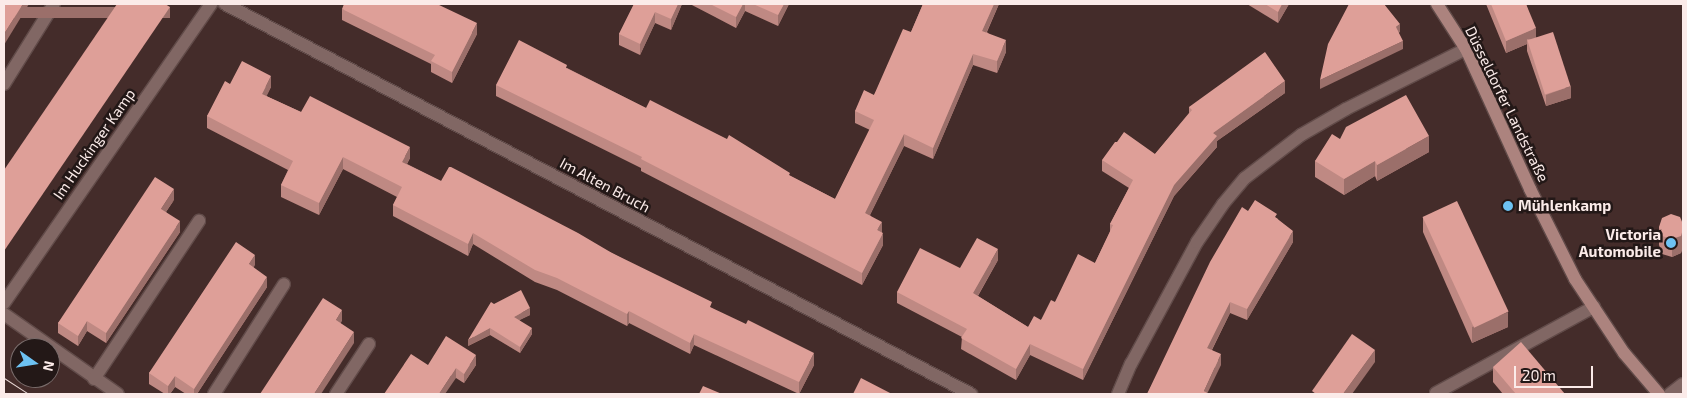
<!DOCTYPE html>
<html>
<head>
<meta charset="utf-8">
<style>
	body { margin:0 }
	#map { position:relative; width:1687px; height:398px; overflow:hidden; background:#442c2a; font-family:"Exo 2",sans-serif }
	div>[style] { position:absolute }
	.roads { filter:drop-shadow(1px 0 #614b49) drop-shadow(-1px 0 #614b49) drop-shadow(0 1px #614b49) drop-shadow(0 -1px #614b49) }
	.service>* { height:12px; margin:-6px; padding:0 6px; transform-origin:6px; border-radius:6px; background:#816764 }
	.minor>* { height:12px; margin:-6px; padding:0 6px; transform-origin:6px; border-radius:6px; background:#816764 }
	.secondary>* { height:12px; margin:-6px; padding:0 6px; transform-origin:6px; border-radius:6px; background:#ac837e }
	.tram>* { height:1px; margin:-0.5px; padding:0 0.5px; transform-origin:0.5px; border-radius:0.5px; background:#e7d6d4 }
	.wall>* { inset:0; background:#bf8983 }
	.shaded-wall>* { inset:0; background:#9b6f6a; transform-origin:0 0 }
	.building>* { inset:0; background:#de9f98; transform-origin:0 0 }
	.dots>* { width:14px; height:14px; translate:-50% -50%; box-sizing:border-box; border:2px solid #231817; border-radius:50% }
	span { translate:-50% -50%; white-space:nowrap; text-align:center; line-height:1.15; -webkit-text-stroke:5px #231817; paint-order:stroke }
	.street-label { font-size:15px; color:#fbebe9 }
	.poi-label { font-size:15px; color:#fbebe9; font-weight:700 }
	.left { translate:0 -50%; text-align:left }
	.right { translate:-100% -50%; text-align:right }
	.frame { position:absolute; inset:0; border:5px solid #fbebe9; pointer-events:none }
	.north { position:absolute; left:10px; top:338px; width:50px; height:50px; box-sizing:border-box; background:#231817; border:1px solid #796c6b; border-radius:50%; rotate:103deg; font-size:14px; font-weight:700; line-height:20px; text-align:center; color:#fbebe9 }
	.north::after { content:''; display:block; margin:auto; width:18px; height:22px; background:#6dc2f3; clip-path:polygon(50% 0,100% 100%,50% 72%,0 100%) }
	.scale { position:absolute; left:1514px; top:366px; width:79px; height:22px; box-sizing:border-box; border:2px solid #fbebe9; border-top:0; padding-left:6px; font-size:15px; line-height:18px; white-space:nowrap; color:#fbebe9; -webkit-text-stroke:4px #231817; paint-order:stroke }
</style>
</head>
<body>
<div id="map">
	<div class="roads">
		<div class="service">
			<i style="left:1438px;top:394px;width:2px;rotate:-153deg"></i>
			<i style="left:1436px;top:393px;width:180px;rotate:-28.6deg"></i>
		</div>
		<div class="minor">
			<i style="left:225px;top:4px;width:842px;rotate:27.6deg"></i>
			<i style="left:4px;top:84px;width:94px;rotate:-58deg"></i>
			<i style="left:4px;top:303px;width:364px;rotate:-55.3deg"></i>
			<i style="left:4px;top:314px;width:139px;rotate:35.1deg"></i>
			<i style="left:94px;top:379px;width:190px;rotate:-56.4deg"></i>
			<i style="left:214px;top:394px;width:130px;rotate:-57.5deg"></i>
			<i style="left:336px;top:394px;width:60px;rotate:-56.6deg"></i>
			<i style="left:1118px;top:394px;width:33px;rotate:-67deg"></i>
			<i style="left:1131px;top:364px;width:139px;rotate:-61.6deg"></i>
			<i style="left:1197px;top:242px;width:46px;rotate:-55.6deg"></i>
			<i style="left:1223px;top:204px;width:34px;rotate:-50deg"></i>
			<i style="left:1245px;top:178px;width:71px;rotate:-37.5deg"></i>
			<i style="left:1301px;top:135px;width:52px;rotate:-30deg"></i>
			<i style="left:1346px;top:109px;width:134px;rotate:-26.6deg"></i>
			<i style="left:1670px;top:394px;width:16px;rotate:-38deg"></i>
		</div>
		<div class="secondary">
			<i style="left:1437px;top:4px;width:54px;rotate:57.2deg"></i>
			<i style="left:1466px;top:49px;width:154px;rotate:65.4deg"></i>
			<i style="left:1530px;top:189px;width:101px;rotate:63.4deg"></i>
			<i style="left:1575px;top:279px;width:89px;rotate:56.5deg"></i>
			<i style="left:1624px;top:353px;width:54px;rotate:49.5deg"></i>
		</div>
	</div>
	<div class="tram">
		<i style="left:4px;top:378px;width:30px;rotate:33deg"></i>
		<i style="left:4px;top:393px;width:1px;rotate:45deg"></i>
	</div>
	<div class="wall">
		<i style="clip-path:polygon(634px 4px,682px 4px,671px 30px,655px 23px,640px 55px,619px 45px,619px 34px)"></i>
		<i style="clip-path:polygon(690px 4px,789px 4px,778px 26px,745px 11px,736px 28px)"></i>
		<i style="clip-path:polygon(923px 4px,999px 4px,987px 32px,1006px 52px,997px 73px,973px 65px,933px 159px,904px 146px,870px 215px,882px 233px,883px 245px,862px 285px,641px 171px,641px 168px,496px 96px,496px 85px,567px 68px,646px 108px,790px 176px,835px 199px,870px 130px,855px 123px,855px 111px,874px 95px,911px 32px)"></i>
		<i style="clip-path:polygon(1247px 4px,1289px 4px,1278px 23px)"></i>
		<i style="clip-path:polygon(1486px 4px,1526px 4px,1536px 37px,1571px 98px,1546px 106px,1527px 51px,1527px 44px,1506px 53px)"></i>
		<i style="clip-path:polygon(342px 9px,477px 34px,452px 83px,431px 72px,431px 64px,342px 20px)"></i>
		<i style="clip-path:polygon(230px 84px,271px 87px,266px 96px,301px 112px,410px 158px,407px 164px,441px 181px,612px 253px,814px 365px,799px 394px,694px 345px,690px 354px,629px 323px,627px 326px,557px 290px,535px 282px,473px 244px,468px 256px,393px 216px,393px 205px,397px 197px,343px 169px,319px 215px,281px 197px,281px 185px,288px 170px,207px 128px,207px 116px)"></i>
		<i style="clip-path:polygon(1285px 93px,1217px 141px,1217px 147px,1174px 196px,1083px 380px,1030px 355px,1016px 380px,961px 349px,962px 337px,897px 303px,897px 292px,960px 268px,998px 260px,978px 296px,1028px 327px,1041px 320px,1055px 302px,1095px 263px,1110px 232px,1110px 224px,1129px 188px,1102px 171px,1102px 160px,1155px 154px,1189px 113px,1189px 107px)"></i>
		<i style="clip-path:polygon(1340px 139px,1429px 152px,1377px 181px,1375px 176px,1344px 195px,1315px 177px,1315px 161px)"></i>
		<i style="clip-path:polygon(174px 200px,166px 212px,180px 232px,106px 343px,87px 331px,78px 346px,58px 333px,58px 323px)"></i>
		<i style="clip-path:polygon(1248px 211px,1277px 218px,1293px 242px,1247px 320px,1230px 313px,1212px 350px,1221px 365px,1147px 394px)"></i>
		<i style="clip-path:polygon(1423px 217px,1508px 327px,1472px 343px,1423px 232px)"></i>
		<i style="clip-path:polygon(1683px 224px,1683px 246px,1681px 253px,1672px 257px,1662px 254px,1659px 245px,1659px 227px)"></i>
		<i style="clip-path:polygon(255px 265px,253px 268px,267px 287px,197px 394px,186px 394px,175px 387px,170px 394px,165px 394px,149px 384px,149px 373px)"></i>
		<i style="clip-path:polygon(494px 304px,530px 315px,519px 320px,532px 334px,520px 353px,490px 335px,468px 346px)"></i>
		<i style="clip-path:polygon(428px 365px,476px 365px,464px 383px,456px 378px)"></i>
		<i style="clip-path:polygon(1493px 367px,1565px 394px,1503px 394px,1493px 382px)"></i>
	</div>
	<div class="shaded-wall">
		<i style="clip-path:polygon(23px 4px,29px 4px,4px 45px,4px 34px)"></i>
		<i style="clip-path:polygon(678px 4px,682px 4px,671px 30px,671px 19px)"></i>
		<i style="clip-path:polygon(743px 4px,745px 4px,745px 11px,736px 28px,736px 17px)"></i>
		<i style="clip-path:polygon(784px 4px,789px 4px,778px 26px,778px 15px)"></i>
		<i style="clip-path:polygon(994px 4px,999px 4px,982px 42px,982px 31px)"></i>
		<i style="clip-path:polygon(1282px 4px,1289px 4px,1278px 23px,1278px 12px)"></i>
		<i style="left:170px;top:7px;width:11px;height:295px;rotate:90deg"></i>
		<i style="clip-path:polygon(655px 12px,655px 23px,640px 55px,640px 44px)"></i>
		<i style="clip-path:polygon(477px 23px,477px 34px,452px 83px,452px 72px)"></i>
		<i style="clip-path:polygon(1400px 24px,1400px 32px,1396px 35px,1396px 27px)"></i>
		<i style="clip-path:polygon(1536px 28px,1536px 40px,1527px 39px,1527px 44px,1506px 53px,1506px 41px)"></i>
		<i style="clip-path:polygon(1006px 40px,1006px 52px,997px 73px,997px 61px)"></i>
		<i style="clip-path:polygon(1403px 41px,1403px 49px,1320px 89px,1320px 80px)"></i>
		<i style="clip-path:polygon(973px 54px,973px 65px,933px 159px,933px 148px)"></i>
		<i style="clip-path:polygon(271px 76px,271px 87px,262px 106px,262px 94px)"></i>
		<i style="clip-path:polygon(1285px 81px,1285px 93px,1217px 141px,1217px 147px,1174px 196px,1083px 380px,1083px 369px,1174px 185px,1213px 133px)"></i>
		<i style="clip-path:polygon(1571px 86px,1571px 98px,1546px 106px,1546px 95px)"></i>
		<i style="clip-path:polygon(904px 134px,904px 146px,865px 225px,865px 213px)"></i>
		<i style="clip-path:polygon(1429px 136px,1429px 152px,1377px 181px,1377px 165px)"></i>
		<i style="clip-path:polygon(410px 147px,410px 158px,402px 173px,402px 162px)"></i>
		<i style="clip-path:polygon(343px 157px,343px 169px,319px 215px,319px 203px)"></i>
		<i style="clip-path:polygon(1375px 161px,1375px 176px,1344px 195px,1344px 179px)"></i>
		<i style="clip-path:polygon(174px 189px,174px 200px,161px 219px,161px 209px)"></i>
		<i style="clip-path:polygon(180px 221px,180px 232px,106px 343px,106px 333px)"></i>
		<i style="clip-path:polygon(882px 222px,882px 234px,877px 230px)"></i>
		<i style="clip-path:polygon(1683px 229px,1683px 246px,1681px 253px,1672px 257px,1672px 239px)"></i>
		<i style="clip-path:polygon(1293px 231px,1293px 242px,1247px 320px,1247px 309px)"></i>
		<i style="clip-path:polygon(473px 233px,473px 244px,468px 256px,468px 244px)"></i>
		<i style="clip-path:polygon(883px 233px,883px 245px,862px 285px,862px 273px)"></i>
		<i style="clip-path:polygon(998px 249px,998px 260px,973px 304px,973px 293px)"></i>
		<i style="clip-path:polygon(255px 255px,255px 265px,249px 275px,249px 264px)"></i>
		<i style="clip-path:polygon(267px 277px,267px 287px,197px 394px,194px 394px,194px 389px)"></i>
		<i style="clip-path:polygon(1230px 302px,1230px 313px,1207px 359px,1207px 348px)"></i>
		<i style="clip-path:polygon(530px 308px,530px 315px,514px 323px,514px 317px)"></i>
		<i style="clip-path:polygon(342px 310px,342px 321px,336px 331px,336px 320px)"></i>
		<i style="clip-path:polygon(629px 311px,629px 323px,627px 326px,627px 314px)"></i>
		<i style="clip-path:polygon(1508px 312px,1508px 327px,1472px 343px,1472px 327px)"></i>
		<i style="clip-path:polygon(87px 321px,87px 331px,78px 346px,78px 336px)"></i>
		<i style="clip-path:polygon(490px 328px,490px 335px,468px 346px,468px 340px)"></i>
		<i style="clip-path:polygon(532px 328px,532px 334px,520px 353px,520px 347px)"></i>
		<i style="clip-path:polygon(354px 332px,354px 343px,321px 394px,314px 394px)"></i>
		<i style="clip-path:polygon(694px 334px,694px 345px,690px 354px,690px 343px)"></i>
		<i style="clip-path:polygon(1030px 344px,1030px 355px,1016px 380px,1016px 369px)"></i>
		<i style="clip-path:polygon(1375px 350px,1375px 362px,1352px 394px,1343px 394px)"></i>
		<i style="clip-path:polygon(814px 353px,814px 365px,799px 394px,799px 382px)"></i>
		<i style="clip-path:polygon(1221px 354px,1221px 365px,1207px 394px,1204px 391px)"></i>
		<i style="clip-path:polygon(476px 355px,476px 365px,464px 383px,464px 374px)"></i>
		<i style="clip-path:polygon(456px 368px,456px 378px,445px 394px,439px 394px)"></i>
		<i style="clip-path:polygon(175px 376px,175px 387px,170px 394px,168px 394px,168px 386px)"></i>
	</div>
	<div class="building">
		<i style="clip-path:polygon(4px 4px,23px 4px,4px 34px)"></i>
		<i style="clip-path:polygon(117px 4px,165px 4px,170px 7px,4px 251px,4px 170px)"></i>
		<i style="clip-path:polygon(344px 4px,437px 4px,477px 23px,452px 72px,431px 61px,435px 55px,342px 9px)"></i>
		<i style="clip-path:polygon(634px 4px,678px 4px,671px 19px,655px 12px,640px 44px,619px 34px)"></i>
		<i style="clip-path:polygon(710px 4px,743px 4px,736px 17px)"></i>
		<i style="clip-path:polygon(753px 4px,784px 4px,778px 15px)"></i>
		<i style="clip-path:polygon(923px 4px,994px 4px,982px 31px,1006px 40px,997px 61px,973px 54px,933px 148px,904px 134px,865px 213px,882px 222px,877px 230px,883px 233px,862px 273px,641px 159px,642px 157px,496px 85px,519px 40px,567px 65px,566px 68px,646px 108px,650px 100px,727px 139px,729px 135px,790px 173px,789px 175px,835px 199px,874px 120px,855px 111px,864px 90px,874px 95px,903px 29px,911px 32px)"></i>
		<i style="clip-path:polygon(1265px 4px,1282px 4px,1278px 12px)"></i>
		<i style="clip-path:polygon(1349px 4px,1384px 4px,1400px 24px,1396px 27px,1403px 41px,1320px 80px,1328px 44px)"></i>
		<i style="clip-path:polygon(1491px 4px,1526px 4px,1536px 28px,1506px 41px)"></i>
		<i style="left:1553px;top:32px;width:57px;height:27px;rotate:72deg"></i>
		<i style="clip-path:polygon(1265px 52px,1285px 81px,1213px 133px,1217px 136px,1174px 185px,1083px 369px,1030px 344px,1016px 369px,961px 338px,967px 329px,897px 292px,920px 248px,960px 268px,977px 238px,998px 249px,973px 293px,1028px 327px,1034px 316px,1041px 320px,1051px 300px,1055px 302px,1078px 254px,1095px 263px,1113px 225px,1110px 224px,1133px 180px,1102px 160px,1115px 142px,1117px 142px,1124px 132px,1155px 154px,1192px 110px,1189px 107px)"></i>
		<i style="clip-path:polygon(242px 61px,271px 76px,262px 94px,301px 112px,310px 96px,410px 147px,402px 162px,441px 181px,449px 167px,451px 167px,578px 233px,612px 253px,712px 302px,710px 307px,746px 324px,748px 320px,814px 353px,799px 382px,694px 334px,690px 343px,629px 311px,627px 314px,557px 278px,535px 270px,473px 233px,468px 244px,393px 205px,402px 187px,343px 157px,319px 203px,281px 185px,293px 161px,207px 116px,225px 81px,230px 84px)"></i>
		<i style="clip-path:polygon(1406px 95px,1429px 136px,1377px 165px,1375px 161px,1344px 179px,1315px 161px,1332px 134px,1340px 139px,1346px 127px)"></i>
		<i style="clip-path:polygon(155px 177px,174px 189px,161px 209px,180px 221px,106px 333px,87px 321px,78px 336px,58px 323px)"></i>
		<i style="clip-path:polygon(1255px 200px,1277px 214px,1275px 217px,1293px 231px,1247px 309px,1230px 302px,1207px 348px,1221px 354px,1204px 391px,1209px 394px,1147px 394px,1210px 262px,1242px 207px,1248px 211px)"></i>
		<i style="left:1457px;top:201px;width:122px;height:38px;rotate:65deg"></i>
		<i style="clip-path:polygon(1671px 214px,1680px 217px,1683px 224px,1683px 229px,1681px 236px,1672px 239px,1662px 236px,1659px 227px,1662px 218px)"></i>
		<i style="clip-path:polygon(236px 242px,255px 255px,249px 264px,267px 277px,194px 389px,175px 376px,168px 386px,149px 373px)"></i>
		<i style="clip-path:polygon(521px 290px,530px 308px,514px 317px,532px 328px,520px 347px,490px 328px,468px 340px,491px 302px,494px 304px)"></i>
		<i style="clip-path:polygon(323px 298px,342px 310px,336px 320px,354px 332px,314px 394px,260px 394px)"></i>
		<i style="clip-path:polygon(1352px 334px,1375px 350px,1343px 394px,1316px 394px,1312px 391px)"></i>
		<i style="clip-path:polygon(446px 336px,476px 355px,464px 374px,456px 368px,439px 394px,384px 394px,411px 354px,428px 365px)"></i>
		<i style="clip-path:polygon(1521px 342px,1565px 394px,1516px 394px,1493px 367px)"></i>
		<i style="clip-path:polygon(861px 378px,892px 394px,853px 394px)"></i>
		<i style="clip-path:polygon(703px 386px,722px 394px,699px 394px)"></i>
	</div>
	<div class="dots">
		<i style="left:1508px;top:206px;background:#6dc2f3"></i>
		<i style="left:1671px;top:243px;background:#6dc2f3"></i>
	</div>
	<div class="street-label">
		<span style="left:1507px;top:104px;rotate:64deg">Düsseldorfer Landstraße</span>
		<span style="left:94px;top:144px;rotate:-55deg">Im Huckinger Kamp</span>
		<span style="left:605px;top:185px;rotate:28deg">Im Alten Bruch</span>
	</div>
	<div class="poi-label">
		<span class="left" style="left:1518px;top:206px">Mühlenkamp</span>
		<span class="right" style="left:1661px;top:243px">Victoria<br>Automobile</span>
	</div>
	<div class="frame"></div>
	<div class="north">N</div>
	<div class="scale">20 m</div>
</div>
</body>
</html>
